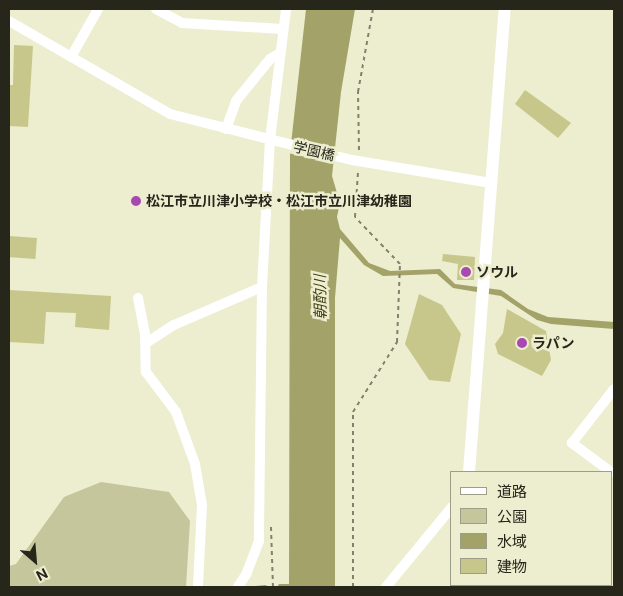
<!DOCTYPE html>
<html>
<head>
<meta charset="utf-8">
<style>
	body { margin:0 }
	#map { position:relative; width:623px; height:596px; overflow:hidden; background:#ededd0; font-family:"Public Sans","Noto Sans JP",sans-serif }
	div>[style] { position:absolute }
	.green>* { inset:0; background:#c5c69c }
	.water>* { inset:0; background:#a3a369 }
	.pier>* { inset:0; background:#ededd0 }
	.stream>* { height:3px; margin:-1.5px; padding:0 1.5px; transform-origin:1.5px; border-radius:1.5px; background:#a3a369 }
	.building>* { inset:0; background:#c7c78b; transform-origin:0 0 }
	.path>* { height:2px; margin-top:-1px; transform-origin:0; background:repeating-linear-gradient(90deg,#81816e 0 4px,transparent 0 8px) }
	.minor>* { height:10px; margin:-5px; padding:0 5px; transform-origin:5px; border-radius:5px; background:#fff }
	.tertiary>* { height:12px; margin:-6px; padding:0 6px; transform-origin:6px; border-radius:6px; background:#fff }
	.dots>* { width:14px; height:14px; translate:-50% -50%; box-sizing:border-box; border:2px solid #ededd0; border-radius:50% }
	span { translate:-50% -50%; white-space:nowrap; text-align:center; line-height:1.15; -webkit-text-stroke:5px #ededd0; paint-order:stroke }
	.street-label { font-size:14px; color:#26261b }
	.poi-label { font-size:14px; color:#26261b; font-weight:700 }
	.left { translate:0 -50%; text-align:left }
	.water-label { font-size:15px; color:#3d3c0e; font-style:italic }
	.frame { position:absolute; inset:0; border:10px solid #26261b; pointer-events:none }
	.legend { position:absolute; left:450px; top:471px; width:162px; height:115px; box-sizing:border-box; background:#ededd0; border:1px solid #9d9d88; margin:0; padding:6px 9px; list-style:none; font-size:15px; color:#26261b }
	.legend li { display:flex; align-items:center; gap:10px; height:25px }
	.legend b { width:25px; border:1px solid #9d9d88 }
	.north { position:absolute; left:10px; top:536px; width:50px; height:50px; -webkit-text-stroke:4px #ededd0; paint-order:stroke; rotate:153deg; font-size:14px; font-weight:700; line-height:20px; text-align:center; color:#26261b }
	.north::after { content:''; display:block; margin:auto; width:18px; height:22px; background:#26261b; clip-path:polygon(50% 0,100% 100%,50% 72%,0 100%) }
</style>
</head>
<body>
<div id="map">
	<div class="green">
		<i style="clip-path:polygon(101px 482px,169px 492px,190px 521px,186px 587px,9px 587px,9px 566px,16px 564px,64px 497px)"></i>
	</div>
	<div class="water">
		<i style="clip-path:polygon(306px 9px,355px 9px,341px 92px,332px 176px,340px 203px,337px 217px,340px 229px,369px 263px,390px 271px,440px 269px,455px 284px,501px 290px,528px 309px,548px 317px,614px 322px,614px 329px,551px 324px,537px 320px,501px 296px,453px 288px,437px 274px,383px 276px,364px 265px,340px 238px,335px 298px,335px 587px,289px 587px,290px 153px)"></i>
	</div>
	<div class="pier">
		<i style="clip-path:polygon(289px 139px,336px 151px,336px 164px,288px 153px)"></i>
	</div>
	<div class="stream">
		<i style="left:279px;top:585px;width:12px"></i>
		<i style="left:255px;top:587px;width:10px;rotate:-6deg"></i>
	</div>
	<div class="building">
		<i style="clip-path:polygon(14px 45px,33px 46px,28px 127px,9px 126px,9px 85px,13px 85px)"></i>
		<i style="clip-path:polygon(525px 90px,571px 123px,558px 138px,515px 104px)"></i>
		<i style="left:9px;top:236px;width:28px;height:21px;rotate:4deg"></i>
		<i style="clip-path:polygon(443px 254px,475px 257px,474px 280px,457px 280px,458px 264px,442px 261px)"></i>
		<i style="clip-path:polygon(9px 290px,111px 296px,109px 330px,75px 327px,76px 313px,46px 312px,44px 344px,9px 342px)"></i>
		<i style="clip-path:polygon(419px 294px,442px 305px,461px 334px,450px 382px,429px 380px,405px 344px)"></i>
		<i style="clip-path:polygon(507px 309px,546px 331px,551px 360px,542px 376px,498px 354px,495px 344px,503px 333px)"></i>
	</div>
	<div class="path">
		<i style="left:359px;top:150px;width:58px;rotate:-91deg"></i>
		<i style="left:358px;top:92px;width:84px;rotate:-79.8deg"></i>
		<i style="left:271px;top:527px;width:60px;rotate:88.1deg"></i>
		<i style="left:353px;top:587px;width:175px;rotate:-90deg"></i>
		<i style="left:353px;top:412px;width:83px;rotate:-57.8deg"></i>
		<i style="left:397px;top:342px;width:78px;rotate:-87.8deg"></i>
		<i style="left:400px;top:264px;width:65px;rotate:-133.8deg"></i>
		<i style="left:355px;top:217px;width:45px;rotate:-86.2deg"></i>
	</div>
	<div class="minor">
		<i style="left:156px;top:9px;width:30px;rotate:28deg"></i>
		<i style="left:182px;top:23px;width:101px;rotate:3.4deg"></i>
		<i style="left:9px;top:21px;width:186px;rotate:30deg"></i>
		<i style="left:170px;top:114px;width:188px;rotate:14.2deg"></i>
		<i style="left:352px;top:160px;width:141px;rotate:9.4deg"></i>
		<i style="left:71px;top:57px;width:55px;rotate:-60.6deg"></i>
		<i style="left:226px;top:129px;width:30px;rotate:-70deg"></i>
		<i style="left:236px;top:101px;width:54px;rotate:-51deg"></i>
		<i style="left:270px;top:59px;width:12px;rotate:-31deg"></i>
		<i style="left:262px;top:287px;width:147px;rotate:-86.9deg"></i>
		<i style="left:270px;top:140px;width:132px;rotate:-83deg"></i>
		<i style="left:138px;top:298px;width:36px;rotate:79deg"></i>
		<i style="left:145px;top:333px;width:39px;rotate:89deg"></i>
		<i style="left:146px;top:372px;width:50px;rotate:53.1deg"></i>
		<i style="left:176px;top:412px;width:55px;rotate:69.9deg"></i>
		<i style="left:195px;top:464px;width:42px;rotate:80.3deg"></i>
		<i style="left:202px;top:505px;width:82px;rotate:92.8deg"></i>
		<i style="left:146px;top:343px;width:33px;rotate:-33deg"></i>
		<i style="left:174px;top:325px;width:96px;rotate:-23.4deg"></i>
		<i style="left:262px;top:287px;width:254px;rotate:90.7deg"></i>
		<i style="left:259px;top:541px;width:34px;rotate:111deg"></i>
		<i style="left:247px;top:573px;width:17px;rotate:123deg"></i>
		<i style="left:611px;top:472px;width:49px;rotate:-143.4deg"></i>
		<i style="left:572px;top:443px;width:68px;rotate:-52.1deg"></i>
		<i style="left:590px;top:585px;width:4px;rotate:27deg"></i>
		<i style="left:386px;top:587px;width:104px;rotate:-50.5deg"></i>
	</div>
	<div class="tertiary">
		<i style="left:469px;top:472px;width:464px;rotate:-85.6deg"></i>
		<i style="left:481px;top:585px;width:2px;rotate:63deg"></i>
	</div>
	<div class="dots">
		<i style="left:136px;top:201px;background:#a948b0"></i>
		<i style="left:466px;top:272px;background:#a948b0"></i>
		<i style="left:522px;top:343px;background:#a948b0"></i>
	</div>
	<div class="street-label">
		<span style="left:314px;top:151px;rotate:13deg">学園橋</span>
	</div>
	<div class="poi-label">
		<span class="left" style="left:146px;top:201px">松江市立川津小学校・松江市立川津幼稚園</span>
		<span class="left" style="left:476px;top:272px">ソウル</span>
		<span class="left" style="left:532px;top:343px">ラパン</span>
	</div>
	<div class="water-label">
		<span style="left:320px;top:297px;rotate:-91deg">朝酌川</span>
	</div>
	<div class="frame"></div>
	<ul class="legend">
	<li><b style="height:6px;background:#fff"></b>道路</li>
	<li><b style="height:14px;background:#c5c69c"></b>公園</li>
	<li><b style="height:14px;background:#a3a369"></b>水域</li>
	<li><b style="height:14px;background:#c7c78b"></b>建物</li>
	</ul>
	<div class="north">N</div>
</div>
</body>
</html>
